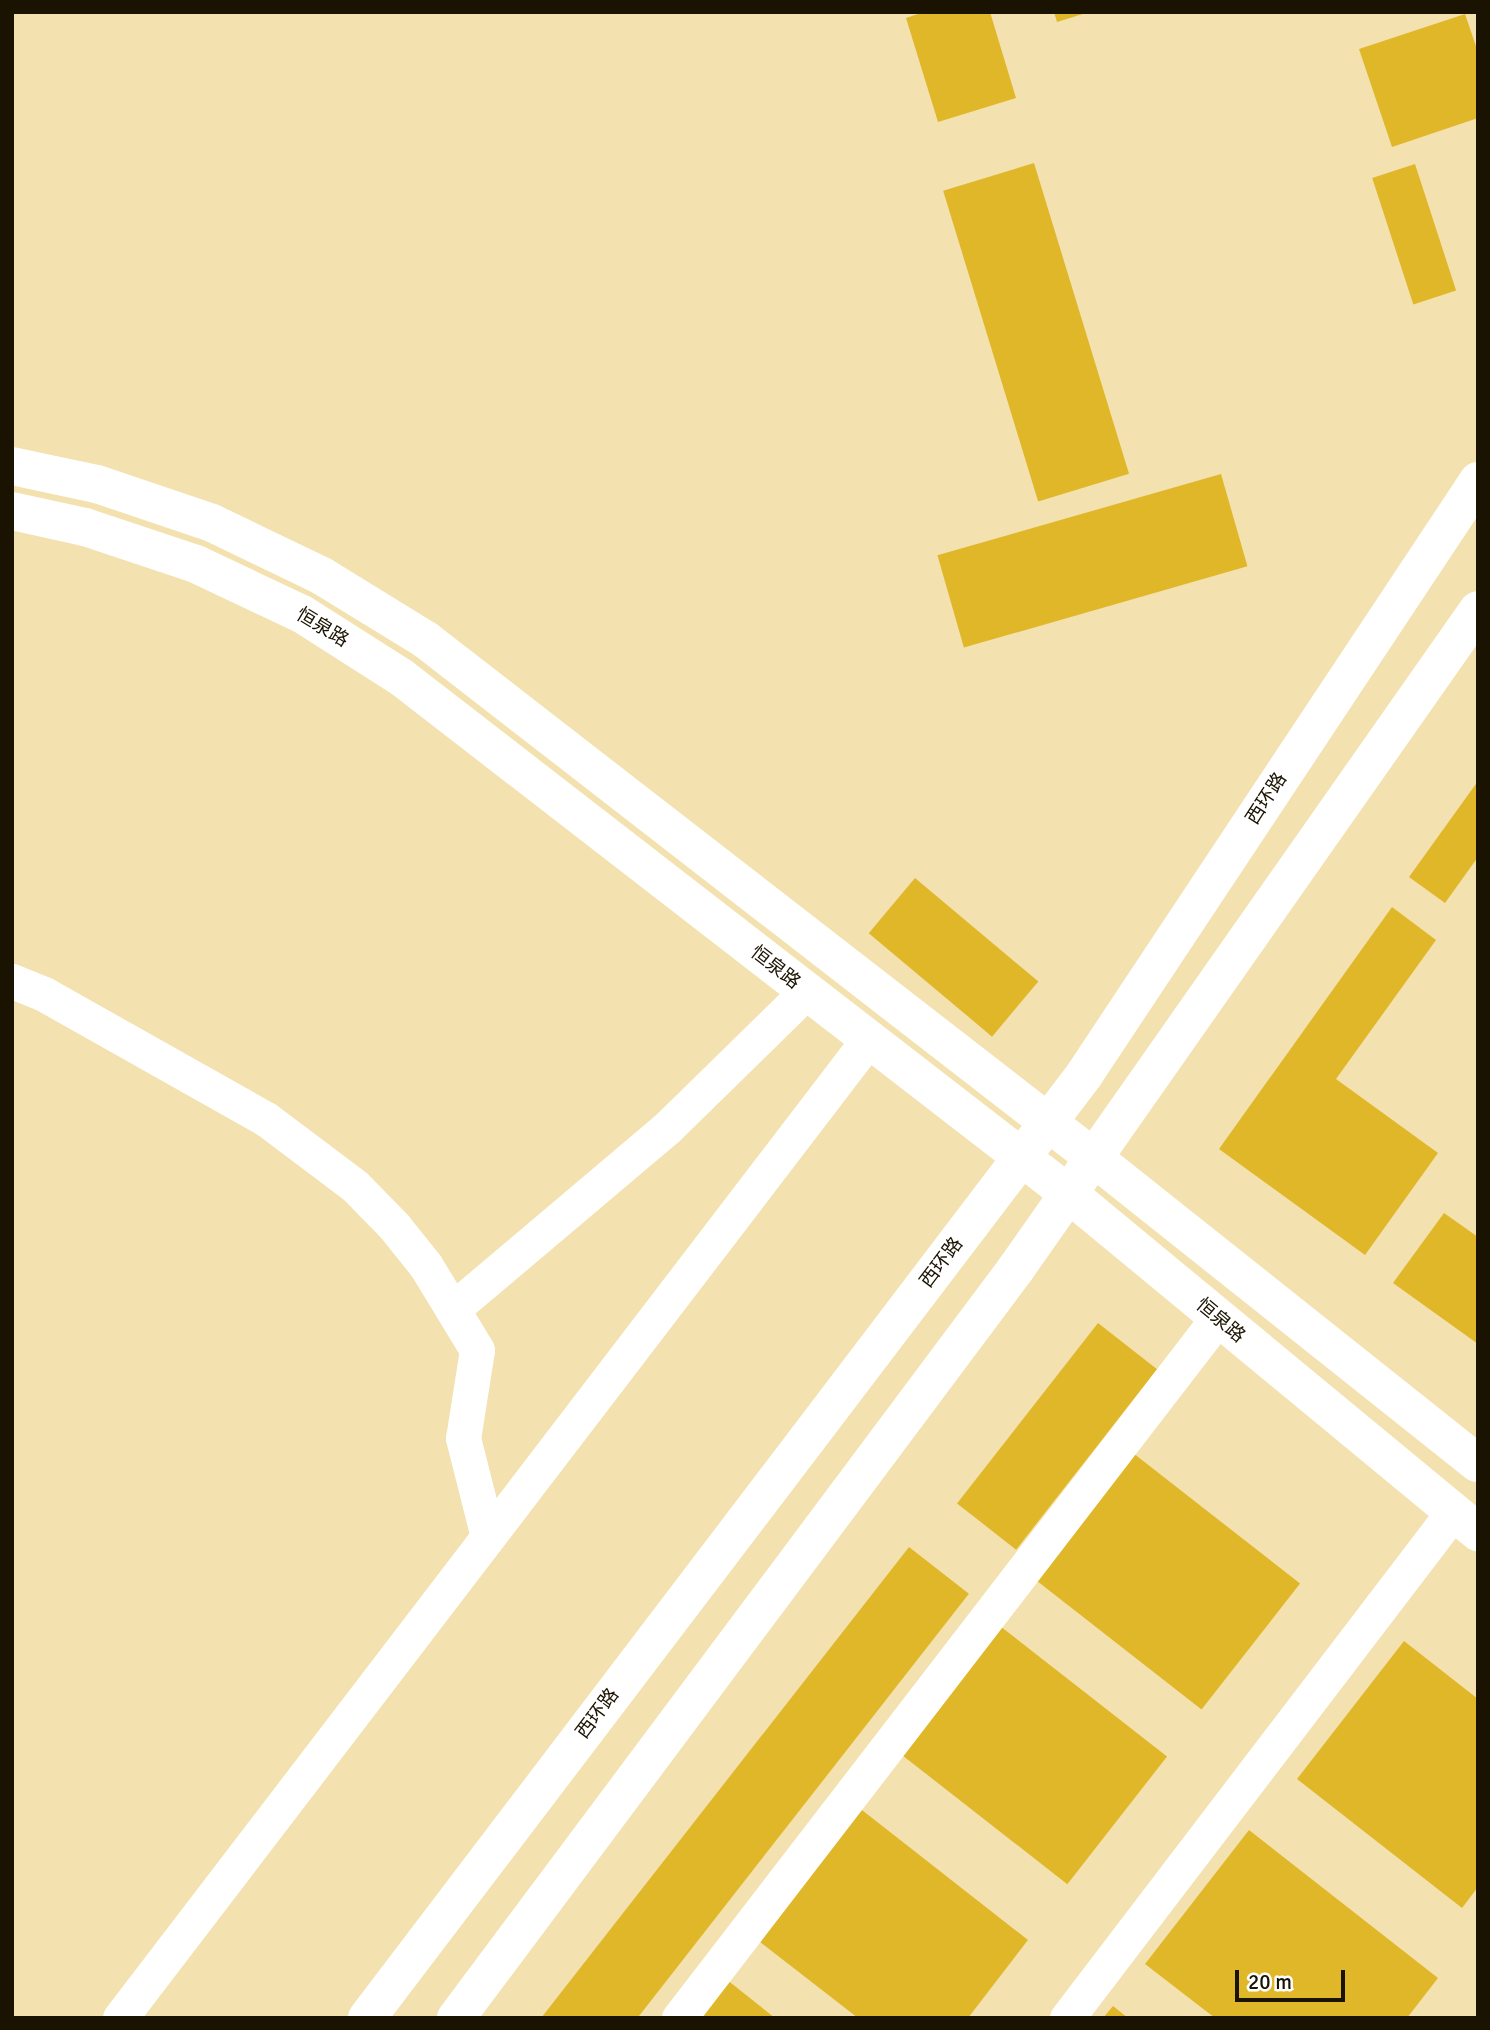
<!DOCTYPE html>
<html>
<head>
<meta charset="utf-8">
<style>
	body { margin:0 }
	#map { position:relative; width:1490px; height:2030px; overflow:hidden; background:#f3e1af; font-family:Signika,"Noto Sans SC",sans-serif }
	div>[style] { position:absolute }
	.building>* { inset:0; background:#e1b72a; transform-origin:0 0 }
	.minor>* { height:35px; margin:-17.5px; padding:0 17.5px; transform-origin:17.5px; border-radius:17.5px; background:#fff }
	.secondary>* { height:38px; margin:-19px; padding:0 19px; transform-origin:19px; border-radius:19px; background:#fff }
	span { translate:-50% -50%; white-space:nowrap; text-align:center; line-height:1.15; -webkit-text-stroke:6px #fff; paint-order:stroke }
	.street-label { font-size:19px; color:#1a1302 }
	.frame { position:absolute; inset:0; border:14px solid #1a1302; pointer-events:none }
	.scale { position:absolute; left:1235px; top:1970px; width:110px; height:32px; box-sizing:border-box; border:4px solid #1a1302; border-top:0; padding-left:9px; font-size:21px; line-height:24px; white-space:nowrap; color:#1a1302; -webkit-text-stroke:5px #fff; paint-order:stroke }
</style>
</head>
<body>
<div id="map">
	<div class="building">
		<i style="clip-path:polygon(924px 12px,990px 12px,1016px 98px,938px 122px,906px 18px)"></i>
		<i style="clip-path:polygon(1054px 12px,1086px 12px,1086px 13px,1057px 22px)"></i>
		<i style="clip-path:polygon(1465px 14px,1478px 52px,1478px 118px,1392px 147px,1359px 49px)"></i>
		<i style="left:1034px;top:163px;width:325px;height:95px;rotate:73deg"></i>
		<i style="left:1415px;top:164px;width:133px;height:45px;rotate:72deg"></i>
		<i style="left:1221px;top:474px;width:96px;height:295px;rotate:74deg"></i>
		<i style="clip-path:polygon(1478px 781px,1478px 857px,1445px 903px,1409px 877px)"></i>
		<i style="left:915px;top:878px;width:161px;height:72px;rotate:40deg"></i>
		<i style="clip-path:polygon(1392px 907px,1436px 940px,1336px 1079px,1438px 1153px,1365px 1255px,1219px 1149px)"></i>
		<i style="clip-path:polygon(1444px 1213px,1478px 1237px,1478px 1344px,1393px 1283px)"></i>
		<i style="left:1098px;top:1323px;width:75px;height:229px;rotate:38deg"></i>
		<i style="left:1133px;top:1453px;width:212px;height:160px;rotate:38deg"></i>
		<i style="left:909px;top:1547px;width:76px;height:596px;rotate:38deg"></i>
		<i style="left:1000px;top:1626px;width:212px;height:162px;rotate:38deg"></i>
		<i style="clip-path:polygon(1404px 1641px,1478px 1699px,1478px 1887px,1462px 1908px,1297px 1779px)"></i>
		<i style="clip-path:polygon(853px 1803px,1028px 1940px,968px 2018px,858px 2018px,751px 1935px)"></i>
		<i style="clip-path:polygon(1249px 1830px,1438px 1978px,1407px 2018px,1215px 2018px,1145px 1964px)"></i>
		<i style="clip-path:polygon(726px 1979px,775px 2018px,696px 2018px)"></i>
		<i style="clip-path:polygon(1113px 2006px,1128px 2018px,1103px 2018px)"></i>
	</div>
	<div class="minor">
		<i style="left:12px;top:981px;width:35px;rotate:22deg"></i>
		<i style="left:44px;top:994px;width:255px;rotate:29.4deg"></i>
		<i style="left:266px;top:1119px;width:111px;rotate:37deg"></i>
		<i style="left:355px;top:1186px;width:56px;rotate:45.7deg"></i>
		<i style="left:394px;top:1226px;width:51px;rotate:51.3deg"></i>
		<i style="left:426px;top:1266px;width:98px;rotate:58.7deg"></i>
		<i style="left:477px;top:1350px;width:89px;rotate:99deg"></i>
		<i style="left:463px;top:1438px;width:102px;rotate:75.8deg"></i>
		<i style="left:454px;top:1308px;width:279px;rotate:-40.2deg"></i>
		<i style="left:667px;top:1128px;width:194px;rotate:-44.4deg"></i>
		<i style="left:120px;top:2018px;width:1231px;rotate:-52.59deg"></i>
		<i style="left:679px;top:2018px;width:882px;rotate:-52.42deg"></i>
		<i style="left:1067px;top:2018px;width:636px;rotate:-52.66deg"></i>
	</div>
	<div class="secondary">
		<i style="left:12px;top:466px;width:87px;rotate:12deg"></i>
		<i style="left:97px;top:484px;width:121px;rotate:18.7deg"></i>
		<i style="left:212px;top:523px;width:122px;rotate:25.7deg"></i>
		<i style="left:322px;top:576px;width:122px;rotate:31.6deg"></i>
		<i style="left:426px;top:640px;width:845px;rotate:37.79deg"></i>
		<i style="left:1094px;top:1158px;width:490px;rotate:38.5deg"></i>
		<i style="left:12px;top:511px;width:75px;rotate:12.4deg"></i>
		<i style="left:85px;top:527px;width:117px;rotate:18.4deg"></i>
		<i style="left:196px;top:564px;width:117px;rotate:25.3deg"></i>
		<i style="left:302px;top:614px;width:117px;rotate:32.5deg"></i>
		<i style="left:401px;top:677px;width:845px;rotate:37.74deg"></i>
		<i style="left:1069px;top:1194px;width:531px;rotate:39.57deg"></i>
		<i style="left:367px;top:2018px;width:1185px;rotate:-52.75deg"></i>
		<i style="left:1084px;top:1075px;width:713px;rotate:-56.44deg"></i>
		<i style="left:456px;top:2018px;width:934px;rotate:-53.23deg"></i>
		<i style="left:1015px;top:1270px;width:806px;rotate:-54.95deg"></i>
	</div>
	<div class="street-label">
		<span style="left:322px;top:628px;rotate:31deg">恒泉路</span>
		<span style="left:1267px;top:799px;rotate:-57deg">西环路</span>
		<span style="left:775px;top:968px;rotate:38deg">恒泉路</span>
		<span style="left:942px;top:1263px;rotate:-53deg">西环路</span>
		<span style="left:1220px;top:1321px;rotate:40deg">恒泉路</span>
		<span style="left:598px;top:1714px;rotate:-53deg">西环路</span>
	</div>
	<div class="frame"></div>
	<div class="scale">20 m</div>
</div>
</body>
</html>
